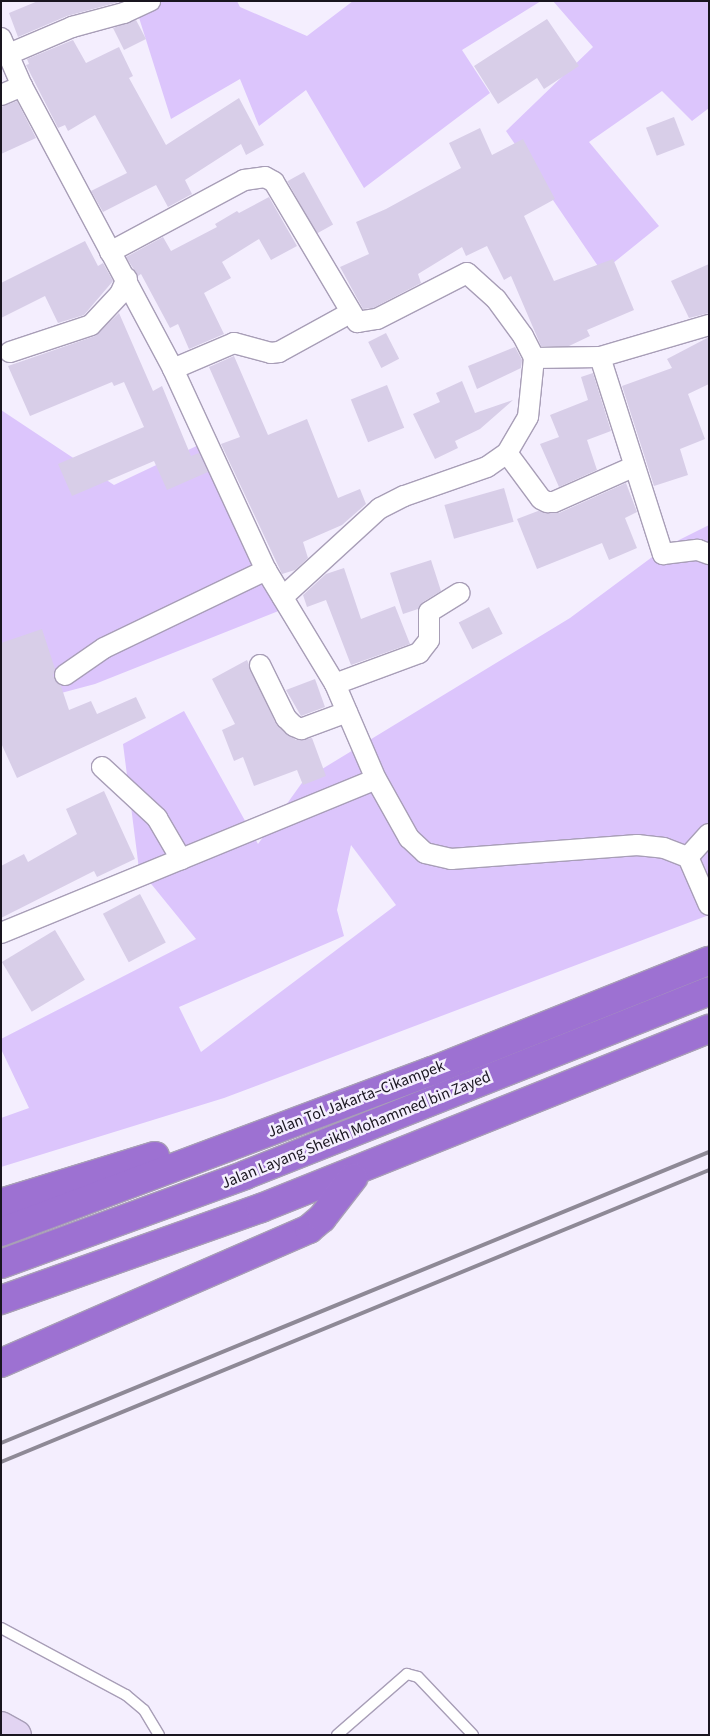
<!DOCTYPE html>
<html>
<head>
<meta charset="utf-8">
<style>
	body { margin:0 }
	#map { position:relative; width:710px; height:1736px; overflow:hidden; background:#f4eefe; font-family:"Source Sans 3",sans-serif }
	div>[style] { position:absolute }
	.green>* { inset:0; background:#dcc5fc }
	.building>* { inset:0; background:#d8cee8; transform-origin:0 0 }
	.roads { filter:drop-shadow(1px 0 #a89eb7) drop-shadow(-1px 0 #a89eb7) drop-shadow(0 1px #a89eb7) drop-shadow(0 -1px #a89eb7) }
	.service>* { height:10px; margin:-5px; padding:0 5px; transform-origin:5px; border-radius:5px; background:#fff }
	.minor>* { height:20px; margin:-10px; padding:0 10px; transform-origin:10px; border-radius:10px; background:#fff }
	.secondary>* { height:28px; margin:-14px; padding:0 14px; transform-origin:14px; border-radius:14px; background:#e2d4f2 }
	.motorway>* { height:28px; margin:-14px; padding:0 14px; transform-origin:14px; border-radius:14px; background:#9d71d2 }
	.rail>* { height:4px; margin:-2px; padding:0 2px; transform-origin:2px; border-radius:2px; background:#8e8996 }
	span { translate:-50% -50%; white-space:nowrap; text-align:center; line-height:1.15; -webkit-text-stroke:5px #f4eefe; paint-order:stroke }
	.street-label { font-size:16px; color:#19151f }
	.frame { position:absolute; inset:0; border:2px solid #19151f; pointer-events:none }
</style>
</head>
<body>
<div id="map">
	<div class="green">
		<i style="clip-path:polygon(142px 1px,237px 1px,240px 7px,307px 36px,353px 1px,541px 1px,462px 50px,490px 93px,364px 188px,306px 90px,259px 126px,240px 79px,171px 119px,135px 5px)"></i>
		<i style="clip-path:polygon(553px 1px,709px 1px,709px 108px,692px 121px,662px 91px,589px 142px,659px 226px,602px 272px,506px 131px,593px 47px)"></i>
		<i style="clip-path:polygon(1px 410px,114px 485px,205px 442px,281px 610px,95px 684px,1px 709px)"></i>
		<i style="clip-path:polygon(evenodd,709px 525px,709px 915px,224px 1098px,1px 1167px,1px 1118px,29px 1108px,1px 1049px,1px 1039px,196px 939px,139px 869px,123px 744px,184px 711px,258px 844px,304px 780px,570px 618px,667px 546px,709px 525px,351px 845px,396px 905px,201px 1052px,179px 1007px,344px 936px,337px 910px,351px 845px)"></i>
	</div>
	<div class="building">
		<i style="clip-path:polygon(38px 1px,119px 1px,119px 2px,67px 16px,18px 37px,9px 13px)"></i>
		<i style="clip-path:polygon(547px 19px,579px 66px,544px 89px,537px 78px,498px 104px,474px 66px)"></i>
		<i style="clip-path:polygon(136px 20px,146px 39px,124px 50px,113px 28px)"></i>
		<i style="clip-path:polygon(73px 40px,86px 63px,119px 47px,133px 76px,129px 78px,166px 145px,239px 98px,264px 145px,246px 155px,241px 144px,185px 180px,192px 194px,168px 207px,156px 185px,103px 212px,91px 191px,127px 173px,95px 115px,68px 131px,65px 125px,58px 128px,26px 65px,29px 64px,27px 59px)"></i>
		<i style="clip-path:polygon(17px 101px,36px 138px,1px 154px,1px 107px)"></i>
		<i style="left:674px;top:117px;width:30px;height:30px;rotate:69deg"></i>
		<i style="clip-path:polygon(480px 128px,492px 155px,523px 139px,555px 199px,524px 216px,554px 281px,613px 259px,634px 310px,587px 330px,590px 336px,569px 346px,541px 346px,511px 276px,504px 280px,487px 246px,466px 256px,462px 247px,418px 274px,421px 283px,373px 308px,363px 309px,340px 267px,369px 254px,356px 222px,386px 209px,461px 168px,449px 143px)"></i>
		<i style="left:304px;top:172px;width:60px;height:19px;rotate:61deg"></i>
		<i style="clip-path:polygon(269px 197px,297px 246px,271px 260px,259px 239px,222px 262px,231px 278px,204px 293px,224px 334px,189px 349px,178px 324px,170px 328px,141px 274px,138px 276px,126px 257px,163px 237px,171px 251px,217px 227px,215px 224px,237px 211px,239px 213px)"></i>
		<i style="clip-path:polygon(85px 241px,98px 266px,103px 263px,113px 281px,84px 315px,58px 323px,45px 296px,1px 318px,1px 283px)"></i>
		<i style="clip-path:polygon(709px 264px,709px 313px,689px 318px,671px 281px)"></i>
		<i style="clip-path:polygon(119px 313px,153px 391px,162px 386px,191px 456px,199px 453px,208px 472px,167px 490px,154px 461px,72px 496px,58px 464px,144px 427px,124px 382px,114px 386px,112px 382px,30px 416px,8px 366px,95px 336px)"></i>
		<i style="left:386px;top:333px;width:29px;height:20px;rotate:63deg"></i>
		<i style="clip-path:polygon(709px 337px,709px 384px,688px 394px,705px 439px,680px 449px,688px 475px,654px 486px,622px 386px,672px 368px,667px 359px)"></i>
		<i style="clip-path:polygon(515px 347px,522px 360px,521px 368px,477px 389px,468px 366px)"></i>
		<i style="clip-path:polygon(234px 356px,268px 435px,307px 419px,338px 498px,360px 489px,366px 504px,342px 525px,303px 542px,308px 558px,295px 570px,282px 574px,221px 444px,240px 437px,209px 367px)"></i>
		<i style="clip-path:polygon(593px 373px,611px 431px,587px 440px,597px 470px,559px 487px,540px 444px,559px 437px,550px 415px,588px 400px,581px 377px)"></i>
		<i style="clip-path:polygon(462px 381px,475px 413px,513px 400px,480px 429px,455px 441px,458px 448px,435px 459px,413px 414px,440px 402px,436px 393px)"></i>
		<i style="left:387px;top:385px;width:46px;height:39px;rotate:68deg"></i>
		<i style="clip-path:polygon(626px 483px,637px 512px,625px 518px,637px 548px,609px 560px,602px 543px,537px 569px,517px 519px,538px 511px,559px 513px)"></i>
		<i style="left:504px;top:488px;width:35px;height:62px;rotate:74deg"></i>
		<i style="clip-path:polygon(431px 560px,441px 591px,423px 602px,418px 609px,403px 614px,390px 573px)"></i>
		<i style="clip-path:polygon(344px 568px,361px 619px,395px 606px,410px 644px,351px 665px,326px 600px,307px 607px,303px 595px,326px 574px)"></i>
		<i style="left:489px;top:607px;width:30px;height:34px;rotate:63deg"></i>
		<i style="clip-path:polygon(42px 629px,55px 669px,53px 676px,61px 686px,69px 710px,91px 701px,97px 714px,136px 697px,146px 718px,17px 778px,1px 743px,1px 643px)"></i>
		<i style="clip-path:polygon(247px 660px,276px 724px,296px 740px,312px 738px,326px 776px,303px 785px,297px 770px,254px 786px,243px 757px,234px 761px,222px 730px,235px 724px,212px 679px)"></i>
		<i style="clip-path:polygon(315px 679px,325px 707px,301px 716px,286px 690px)"></i>
		<i style="clip-path:polygon(104px 791px,135px 859px,97px 877px,94px 871px,1px 918px,1px 866px,24px 854px,28px 862px,77px 834px,66px 809px)"></i>
		<i style="left:140px;top:894px;width:55px;height:42px;rotate:62deg"></i>
		<i style="left:55px;top:930px;width:58px;height:62px;rotate:59deg"></i>
	</div>
	<div class="roads">
		<div class="service">
			<i style="left:1px;top:1628px;width:142px;rotate:28.2deg"></i>
			<i style="left:126px;top:1695px;width:23px;rotate:40deg"></i>
			<i style="left:144px;top:1710px;width:29px;rotate:59deg"></i>
			<i style="left:337px;top:1735px;width:93px;rotate:-41.1deg"></i>
			<i style="left:407px;top:1674px;width:11px;rotate:15deg"></i>
			<i style="left:418px;top:1677px;width:80px;rotate:46.5deg"></i>
		</div>
		<div class="minor">
			<i style="left:1px;top:38px;width:52px;rotate:66.4deg"></i>
			<i style="left:22px;top:86px;width:321px;rotate:61.9deg"></i>
			<i style="left:173px;top:369px;width:221px;rotate:65.2deg"></i>
			<i style="left:266px;top:570px;width:133px;rotate:58.8deg"></i>
			<i style="left:335px;top:684px;width:103px;rotate:66.7deg"></i>
			<i style="left:376px;top:779px;width:68px;rotate:60.8deg"></i>
			<i style="left:409px;top:838px;width:22px;rotate:43deg"></i>
			<i style="left:425px;top:853px;width:27px;rotate:13deg"></i>
			<i style="left:451px;top:859px;width:187px;rotate:-4.3deg"></i>
			<i style="left:637px;top:845px;width:27px;rotate:6deg"></i>
			<i style="left:664px;top:848px;width:26px;rotate:21deg"></i>
			<i style="left:688px;top:857px;width:52px;rotate:66.4deg"></i>
			<i style="left:9px;top:54px;width:69px;rotate:-23.2deg"></i>
			<i style="left:72px;top:27px;width:54px;rotate:-15.1deg"></i>
			<i style="left:124px;top:13px;width:29px;rotate:-25deg"></i>
			<i style="left:1px;top:95px;width:23px;rotate:-23deg"></i>
			<i style="left:110px;top:252px;width:152px;rotate:-28.2deg"></i>
			<i style="left:244px;top:180px;width:21px;rotate:-8deg"></i>
			<i style="left:265px;top:177px;width:10px;rotate:29deg"></i>
			<i style="left:274px;top:182px;width:163px;rotate:59.3deg"></i>
			<i style="left:357px;top:322px;width:20px;rotate:-9deg"></i>
			<i style="left:377px;top:319px;width:101px;rotate:-27.1deg"></i>
			<i style="left:467px;top:273px;width:39px;rotate:42deg"></i>
			<i style="left:496px;top:299px;width:46px;rotate:53.9deg"></i>
			<i style="left:523px;top:336px;width:25px;rotate:63deg"></i>
			<i style="left:534px;top:358px;width:59px;rotate:95.8deg"></i>
			<i style="left:528px;top:417px;width:42px;rotate:120.3deg"></i>
			<i style="left:507px;top:453px;width:24px;rotate:145deg"></i>
			<i style="left:487px;top:467px;width:88px;rotate:160.7deg"></i>
			<i style="left:404px;top:496px;width:27px;rotate:153deg"></i>
			<i style="left:380px;top:508px;width:132px;rotate:137.5deg"></i>
			<i style="left:10px;top:352px;width:85px;rotate:-18.4deg"></i>
			<i style="left:91px;top:325px;width:42px;rotate:-46.9deg"></i>
			<i style="left:120px;top:294px;width:17px;rotate:-66deg"></i>
			<i style="left:600px;top:357px;width:207px;rotate:72.3deg"></i>
			<i style="left:663px;top:554px;width:35px;rotate:-7deg"></i>
			<i style="left:698px;top:550px;width:12px;rotate:20deg"></i>
			<i style="left:534px;top:358px;width:66px;rotate:-0.9deg"></i>
			<i style="left:600px;top:357px;width:114px;rotate:-16.4deg"></i>
			<i style="left:173px;top:369px;width:66px;rotate:-23.1deg"></i>
			<i style="left:234px;top:343px;width:38px;rotate:15deg"></i>
			<i style="left:271px;top:353px;width:8px;rotate:-7deg"></i>
			<i style="left:279px;top:352px;width:81px;rotate:-28.8deg"></i>
			<i style="left:507px;top:453px;width:57px;rotate:53.5deg"></i>
			<i style="left:541px;top:499px;width:7px;rotate:27deg"></i>
			<i style="left:547px;top:502px;width:7px"></i>
			<i style="left:554px;top:502px;width:86px;rotate:-23.9deg"></i>
			<i style="left:260px;top:665px;width:59px;rotate:63.9deg"></i>
			<i style="left:286px;top:718px;width:11px;rotate:45deg"></i>
			<i style="left:294px;top:726px;width:8px;rotate:23deg"></i>
			<i style="left:301px;top:729px;width:49px;rotate:-20.3deg"></i>
			<i style="left:65px;top:675px;width:47px;rotate:-34.7deg"></i>
			<i style="left:104px;top:648px;width:180px;rotate:-25.7deg"></i>
			<i style="left:335px;top:684px;width:90px;rotate:-20.3deg"></i>
			<i style="left:419px;top:653px;width:16px;rotate:-52deg"></i>
			<i style="left:429px;top:640px;width:28px;rotate:-90deg"></i>
			<i style="left:429px;top:612px;width:36px;rotate:-32deg"></i>
			<i style="left:102px;top:767px;width:75px;rotate:42.8deg"></i>
			<i style="left:157px;top:818px;width:48px;rotate:59.7deg"></i>
			<i style="left:688px;top:857px;width:31px;rotate:-48deg"></i>
			<i style="left:1px;top:933px;width:405px;rotate:-22.3deg"></i>
		</div>
		<div class="secondary">
			<i style="left:1px;top:1726px;width:18px;rotate:29deg"></i>
		</div>
		<div class="motorway">
			<i style="left:1px;top:1203px;width:161px;rotate:-17deg"></i>
			<i style="left:1px;top:1232px;width:460px;rotate:-20.5deg"></i>
			<i style="left:432px;top:1071px;width:298px;rotate:-21.7deg"></i>
			<i style="left:1px;top:1264px;width:260px;rotate:-20deg"></i>
			<i style="left:245px;top:1175px;width:499px;rotate:-21.6deg"></i>
			<i style="left:1px;top:1300px;width:276px;rotate:-19.5deg"></i>
			<i style="left:261px;top:1208px;width:482px;rotate:-21.8deg"></i>
			<i style="left:1px;top:1363px;width:336px;rotate:-23.5deg"></i>
			<i style="left:309px;top:1229px;width:17px;rotate:-40deg"></i>
			<i style="left:322px;top:1218px;width:51px;rotate:-52.2deg"></i>
		</div>
	</div>
	<div class="rail">
		<i style="left:1px;top:1443px;width:765px;rotate:-22.34deg"></i>
		<i style="left:1px;top:1462px;width:766px;rotate:-22.41deg"></i>
	</div>
	<div class="street-label">
		<span style="left:356px;top:1099px;rotate:-21deg">Jalan Tol Jakarta–Cikampek</span>
		<span style="left:356px;top:1130px;rotate:-22deg">Jalan Layang Sheikh Mohammed bin Zayed</span>
	</div>
	<div class="frame"></div>
</div>
</body>
</html>
